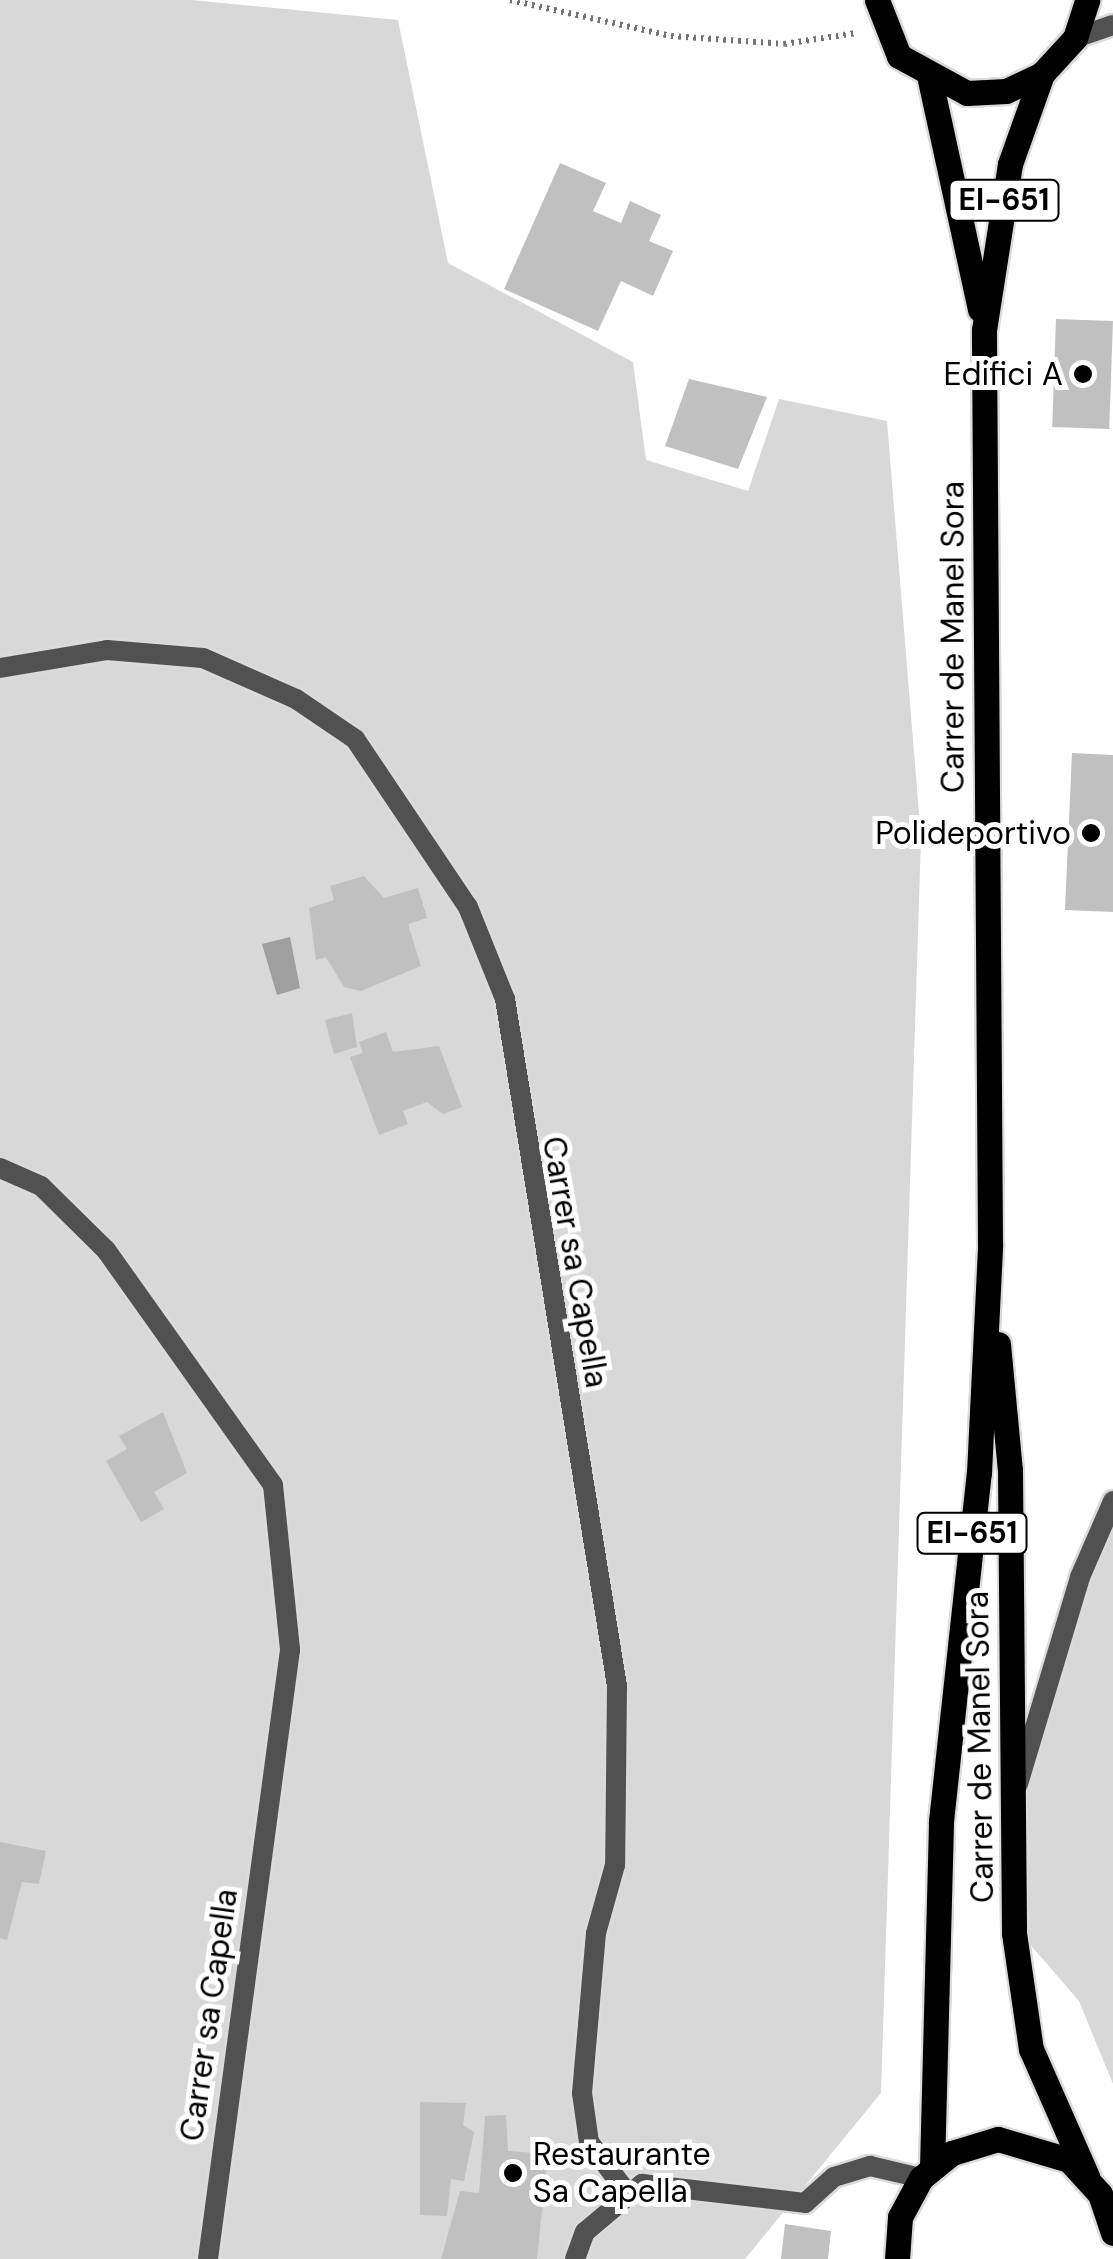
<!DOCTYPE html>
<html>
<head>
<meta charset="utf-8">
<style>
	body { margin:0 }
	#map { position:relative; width:1113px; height:2259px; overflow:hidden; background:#fff; font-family:"DM Sans",sans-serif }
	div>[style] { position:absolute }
	.green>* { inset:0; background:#d8d8d8 }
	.water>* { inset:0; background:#9f9f9f }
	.building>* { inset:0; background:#c0c0c0; transform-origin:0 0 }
	.path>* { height:6px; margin-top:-3px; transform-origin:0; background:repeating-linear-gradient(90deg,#737373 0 2.5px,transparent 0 7.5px) }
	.roads { filter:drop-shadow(2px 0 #dbdbdb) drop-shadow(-2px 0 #dbdbdb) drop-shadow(0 2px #dbdbdb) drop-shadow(0 -2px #dbdbdb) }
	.minor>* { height:20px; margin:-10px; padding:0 10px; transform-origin:10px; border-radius:10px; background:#515151 }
	.tertiary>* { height:20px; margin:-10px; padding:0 10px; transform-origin:10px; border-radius:10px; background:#515151 }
	.primary>* { height:25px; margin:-12.5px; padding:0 12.5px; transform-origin:12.5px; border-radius:12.5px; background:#000 }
	.dots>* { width:28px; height:28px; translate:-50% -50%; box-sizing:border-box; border:5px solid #fff; border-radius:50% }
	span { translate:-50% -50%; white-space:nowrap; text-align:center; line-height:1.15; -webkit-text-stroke:10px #fff; paint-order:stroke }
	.shield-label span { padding:2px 8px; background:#fff; border:2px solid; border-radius:8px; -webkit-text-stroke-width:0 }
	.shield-label { font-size:30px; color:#000; font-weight:700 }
	.poi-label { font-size:32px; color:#000 }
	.right { translate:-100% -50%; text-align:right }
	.left { translate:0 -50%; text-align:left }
	.street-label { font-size:32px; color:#000 }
</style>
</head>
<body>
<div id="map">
	<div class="green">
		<i style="clip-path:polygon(0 0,192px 0,398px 20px,448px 263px,633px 362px,646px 460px,748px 491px,779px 399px,887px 421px,921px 838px,881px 2093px,745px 2259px,0 2259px)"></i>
		<i style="clip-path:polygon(1113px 1505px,1113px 2084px,1079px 2001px,1021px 1934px,1020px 1779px)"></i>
	</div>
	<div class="water">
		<i style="clip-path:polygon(290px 937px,300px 988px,277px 995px,262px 944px)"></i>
	</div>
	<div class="building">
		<i style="clip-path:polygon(560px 163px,606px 183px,593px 211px,621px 223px,630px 201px,661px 215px,649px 241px,673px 251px,653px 296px,621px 281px,598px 331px,504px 289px)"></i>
		<i style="left:1056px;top:319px;width:57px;height:108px;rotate:2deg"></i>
		<i style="clip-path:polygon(689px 379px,767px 397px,738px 469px,665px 446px)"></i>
		<i style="clip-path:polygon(1072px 753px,1113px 755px,1113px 912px,1065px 910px)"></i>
		<i style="clip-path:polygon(364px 876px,384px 898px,418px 888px,427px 918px,408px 924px,421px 966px,361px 991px,344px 987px,326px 957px,316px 960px,309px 908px,334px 900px,330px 886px)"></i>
		<i style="clip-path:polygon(352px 1013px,357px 1047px,334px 1054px,325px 1020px)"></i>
		<i style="clip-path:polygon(386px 1032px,393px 1052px,439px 1046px,462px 1107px,443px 1114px,427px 1102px,403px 1111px,408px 1124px,379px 1135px,350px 1057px,363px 1053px,359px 1042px)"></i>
		<i style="clip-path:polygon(163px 1412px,187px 1473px,154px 1492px,164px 1509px,141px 1522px,106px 1461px,127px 1449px,119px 1436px)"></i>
		<i style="clip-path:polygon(0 1842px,46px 1851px,39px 1884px,22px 1882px,7px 1940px,0 1938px)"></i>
		<i style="clip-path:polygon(420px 2102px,466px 2103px,463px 2125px,474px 2132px,464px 2181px,451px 2179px,447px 2216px,420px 2215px)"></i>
		<i style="clip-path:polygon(506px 2115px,508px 2151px,548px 2154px,537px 2259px,441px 2259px,460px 2191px,479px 2193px,485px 2116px)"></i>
		<i style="clip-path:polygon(785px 2224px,831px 2231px,828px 2259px,781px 2259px)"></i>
	</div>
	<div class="path">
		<i style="left:510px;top:0;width:165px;rotate:12.6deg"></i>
		<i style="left:671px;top:36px;width:113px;rotate:4deg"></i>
		<i style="left:784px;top:44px;width:73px;rotate:-8.7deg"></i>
	</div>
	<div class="roads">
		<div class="minor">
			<i style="left:0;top:668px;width:109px;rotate:-9.5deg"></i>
			<i style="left:107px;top:650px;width:96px;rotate:4.8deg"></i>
			<i style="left:203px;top:658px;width:102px;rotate:23.8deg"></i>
			<i style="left:296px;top:699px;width:71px;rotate:34.1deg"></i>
			<i style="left:355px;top:739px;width:202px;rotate:56.1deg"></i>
			<i style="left:468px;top:907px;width:99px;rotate:68.1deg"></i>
			<i style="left:505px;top:999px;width:696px;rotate:80.74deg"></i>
			<i style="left:617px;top:1686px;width:179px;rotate:90.6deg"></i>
			<i style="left:615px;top:1865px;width:71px;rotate:105.6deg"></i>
			<i style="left:596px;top:1933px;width:161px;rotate:95deg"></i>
			<i style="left:582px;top:2093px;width:49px;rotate:81.9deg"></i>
			<i style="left:589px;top:2142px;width:65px;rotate:53.1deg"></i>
			<i style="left:0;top:1168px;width:45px;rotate:23.7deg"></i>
			<i style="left:41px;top:1186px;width:91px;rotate:44.6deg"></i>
			<i style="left:106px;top:1250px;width:288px;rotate:54.6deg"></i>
			<i style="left:273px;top:1485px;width:166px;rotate:84.1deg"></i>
			<i style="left:290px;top:1650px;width:614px;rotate:97.67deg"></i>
			<i style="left:1018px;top:1784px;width:216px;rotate:-73.3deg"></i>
			<i style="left:1080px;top:1577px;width:83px;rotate:-66.5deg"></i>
			<i style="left:575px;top:2259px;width:29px;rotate:-70deg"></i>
			<i style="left:585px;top:2232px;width:75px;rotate:-40.1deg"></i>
			<i style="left:642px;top:2184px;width:164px;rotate:6.6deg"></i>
			<i style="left:805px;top:2203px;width:39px;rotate:-42deg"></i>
			<i style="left:834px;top:2177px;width:38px;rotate:-17deg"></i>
			<i style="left:870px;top:2166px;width:52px;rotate:13.2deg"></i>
		</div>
		<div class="tertiary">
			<i style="left:1075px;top:38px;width:40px;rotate:-18.9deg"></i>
		</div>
		<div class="primary">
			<i style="left:877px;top:0;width:60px;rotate:68.6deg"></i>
			<i style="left:899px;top:56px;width:77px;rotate:28.6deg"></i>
			<i style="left:967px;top:93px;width:39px;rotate:-3deg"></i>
			<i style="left:1006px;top:91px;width:40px;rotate:-25deg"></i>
			<i style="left:1042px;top:74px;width:49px;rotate:-47.5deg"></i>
			<i style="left:1075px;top:38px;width:40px;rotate:-72deg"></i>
			<i style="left:930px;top:80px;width:235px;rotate:77.7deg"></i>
			<i style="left:998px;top:1344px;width:128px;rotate:84.6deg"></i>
			<i style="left:1010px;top:1471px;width:462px;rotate:89.5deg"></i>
			<i style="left:1014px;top:1933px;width:117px;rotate:81.7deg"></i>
			<i style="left:1031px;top:2049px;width:139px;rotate:66.2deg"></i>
			<i style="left:932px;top:2167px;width:346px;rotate:-88.5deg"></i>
			<i style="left:941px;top:1821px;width:350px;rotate:-83.8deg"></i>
			<i style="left:979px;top:1473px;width:229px;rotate:-87.2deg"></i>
			<i style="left:990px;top:1244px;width:914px;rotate:-90.38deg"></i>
			<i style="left:984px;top:330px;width:168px;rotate:-81.1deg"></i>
			<i style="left:1010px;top:164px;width:96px;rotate:-70.4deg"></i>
			<i style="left:897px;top:2259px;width:42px;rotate:-85.9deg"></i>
			<i style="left:900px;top:2217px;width:44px;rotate:-61.7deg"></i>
			<i style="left:921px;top:2178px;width:40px;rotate:-39deg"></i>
			<i style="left:952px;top:2153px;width:48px;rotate:-16.9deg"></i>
			<i style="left:998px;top:2139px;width:74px;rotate:16.5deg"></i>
			<i style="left:1069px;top:2160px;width:46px;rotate:47.6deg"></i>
			<i style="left:1100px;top:2194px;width:41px;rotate:71.6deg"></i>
		</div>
	</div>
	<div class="dots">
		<i style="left:1083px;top:374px;background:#000"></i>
		<i style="left:1091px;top:833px;background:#000"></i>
		<i style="left:513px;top:2173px;background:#000"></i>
	</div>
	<div class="shield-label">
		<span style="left:1004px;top:200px">EI-651</span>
		<span style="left:972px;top:1533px">EI-651</span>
	</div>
	<div class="poi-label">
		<span class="right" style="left:1063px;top:374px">Edifici A</span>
		<span class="right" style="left:1071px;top:833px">Polideportivo</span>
		<span class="left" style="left:533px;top:2173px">Restaurante<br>Sa Capella</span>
	</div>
	<div class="street-label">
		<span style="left:953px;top:637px;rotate:-90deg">Carrer de Manel Sora</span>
		<span style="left:575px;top:1262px;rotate:80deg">Carrer sa Capella</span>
		<span style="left:980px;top:1747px;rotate:-91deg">Carrer de Manel Sora</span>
		<span style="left:209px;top:2015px;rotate:-82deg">Carrer sa Capella</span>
	</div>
</div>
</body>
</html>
